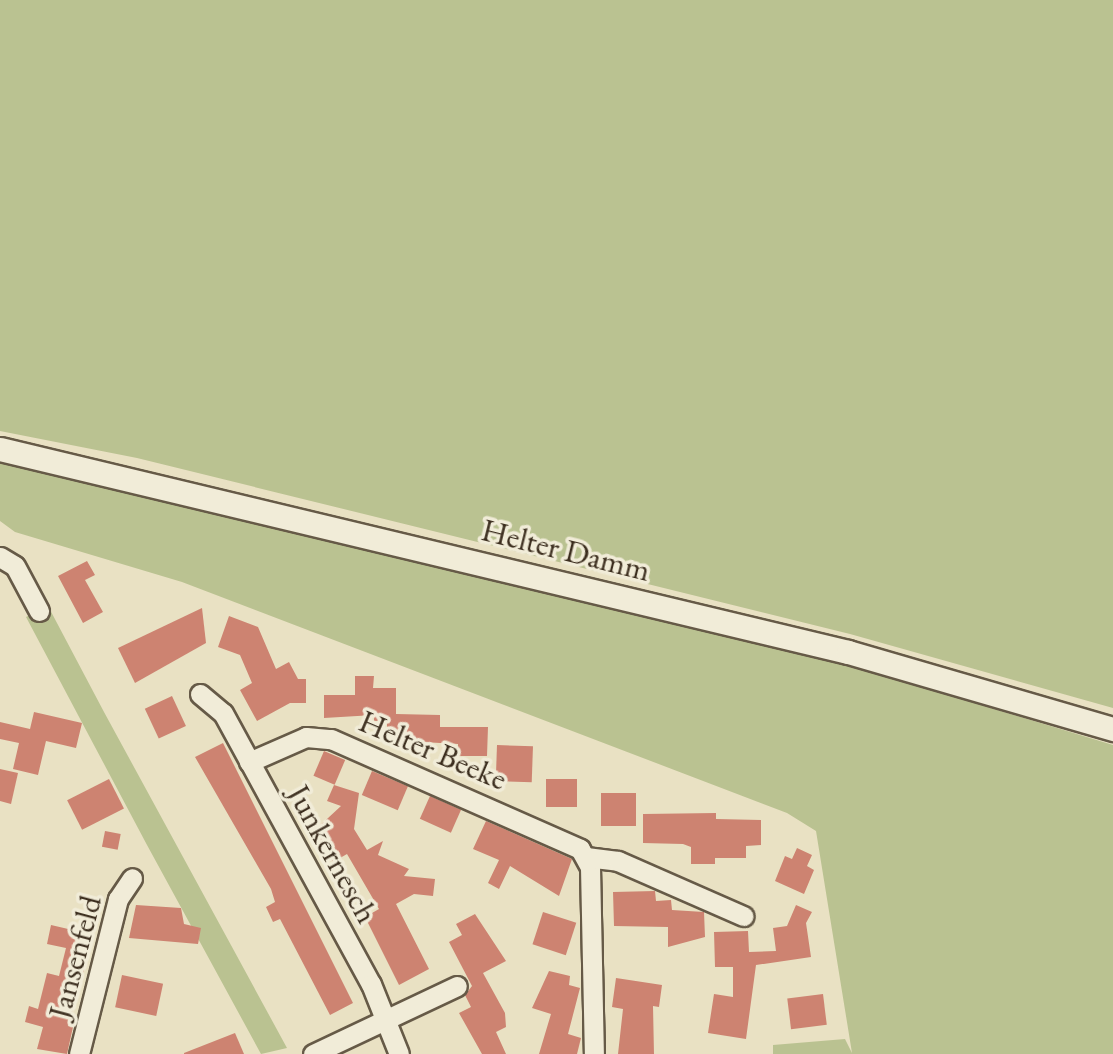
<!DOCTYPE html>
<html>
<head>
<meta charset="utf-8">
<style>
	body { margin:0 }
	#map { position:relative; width:1113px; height:1054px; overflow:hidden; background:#e9e1c3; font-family:"EB Garamond",serif }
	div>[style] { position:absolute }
	.green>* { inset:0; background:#bac291 }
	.building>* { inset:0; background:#cd8371; transform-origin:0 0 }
	.roads { filter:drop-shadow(2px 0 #665a47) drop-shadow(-2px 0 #665a47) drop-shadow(0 2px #665a47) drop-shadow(0 -2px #665a47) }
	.minor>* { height:19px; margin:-9.5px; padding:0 9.5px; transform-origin:9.5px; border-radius:9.5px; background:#f1ecd8 }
	.tertiary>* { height:23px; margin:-11.5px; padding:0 11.5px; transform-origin:11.5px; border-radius:11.5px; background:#f1ecd8 }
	span { translate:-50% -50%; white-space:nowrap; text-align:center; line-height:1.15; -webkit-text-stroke:7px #f1ecd8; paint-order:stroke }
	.street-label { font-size:32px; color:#3b2d1e }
</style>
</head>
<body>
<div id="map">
	<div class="green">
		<i style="clip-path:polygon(0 0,1113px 0,1113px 708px,850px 634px,137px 458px,0 431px)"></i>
		<i style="clip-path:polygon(0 461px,846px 664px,1113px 745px,1113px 1054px,773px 1054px,773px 1045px,845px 1039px,852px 1053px,816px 831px,787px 813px,182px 582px,15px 532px,0 521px)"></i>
		<i style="clip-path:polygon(48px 606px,104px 712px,287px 1048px,261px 1054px,147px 845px,26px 617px)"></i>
	</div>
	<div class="building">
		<i style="clip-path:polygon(87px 561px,95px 575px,85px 580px,103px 612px,83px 623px,58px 576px)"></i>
		<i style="clip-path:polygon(202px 608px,206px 643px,135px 683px,118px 648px)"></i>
		<i style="clip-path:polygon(229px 616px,258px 627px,276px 669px,289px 662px,298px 679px,306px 679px,306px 703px,290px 703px,257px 721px,240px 690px,252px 683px,240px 655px,218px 647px)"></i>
		<i style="clip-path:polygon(355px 676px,374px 676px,373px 688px,396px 688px,396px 714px,440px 715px,440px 727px,488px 727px,487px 756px,458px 756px,458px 744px,387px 740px,387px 721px,374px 721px,374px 715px,324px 718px,324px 695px,355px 695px)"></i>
		<i style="left:172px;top:696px;width:33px;height:30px;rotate:65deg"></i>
		<i style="clip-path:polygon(34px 712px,82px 723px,76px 748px,46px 741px,38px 775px,13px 769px,19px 743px,0 739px,0 722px,30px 729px)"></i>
		<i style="clip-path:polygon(223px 743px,353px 1003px,330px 1015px,280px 919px,273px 922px,266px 907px,275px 902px,271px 889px,195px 757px)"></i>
		<i style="left:497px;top:745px;width:36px;height:36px;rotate:2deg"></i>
		<i style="left:324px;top:751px;width:23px;height:27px;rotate:23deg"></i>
		<i style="clip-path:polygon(0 769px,18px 773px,11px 804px,0 801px)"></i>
		<i style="left:372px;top:771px;width:39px;height:26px;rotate:23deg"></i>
		<i style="left:109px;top:779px;width:33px;height:47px;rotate:63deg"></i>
		<i style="left:546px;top:779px;width:31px;height:28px"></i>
		<i style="clip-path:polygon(334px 785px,359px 793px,354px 829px,367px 850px,383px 841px,378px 855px,409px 869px,404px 876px,435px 879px,433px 896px,414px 894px,396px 904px,429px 969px,399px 985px,365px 917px,379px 909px,347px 854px,333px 862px,314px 831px,341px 806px,327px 801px)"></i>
		<i style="left:601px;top:793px;width:35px;height:33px"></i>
		<i style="left:430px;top:796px;width:34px;height:25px;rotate:24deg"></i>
		<i style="clip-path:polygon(716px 813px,716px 819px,761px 820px,761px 845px,746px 846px,746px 858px,715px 858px,715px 864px,691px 864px,691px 847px,683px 844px,643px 843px,643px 814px)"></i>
		<i style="clip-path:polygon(486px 821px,572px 859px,559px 896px,510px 866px,499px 889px,488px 883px,499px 860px,473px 849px)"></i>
		<i style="left:105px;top:831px;width:16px;height:16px;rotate:11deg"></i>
		<i style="clip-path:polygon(797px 848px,812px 855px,807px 866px,814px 870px,804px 894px,775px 881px,785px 856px,792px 859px)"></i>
		<i style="clip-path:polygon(655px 891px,656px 901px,671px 900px,672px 910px,704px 912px,705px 937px,668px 947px,668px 927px,614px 926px,613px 892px)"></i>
		<i style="clip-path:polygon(136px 905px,181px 908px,184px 924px,201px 928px,198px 944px,129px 938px)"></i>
		<i style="clip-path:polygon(796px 905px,812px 912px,806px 923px,811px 957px,756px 965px,746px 1039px,708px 1033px,714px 994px,733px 997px,733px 967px,715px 967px,714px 932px,748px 931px,749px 952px,776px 951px,773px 928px,787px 926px)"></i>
		<i style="left:543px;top:912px;width:35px;height:34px;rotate:18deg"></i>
		<i style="clip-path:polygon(475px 914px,506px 961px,483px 973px,505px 1013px,506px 1027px,496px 1032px,506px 1054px,482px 1054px,459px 1013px,471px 1007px,465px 995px,472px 986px,449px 942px,462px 935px,456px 924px)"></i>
		<i style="clip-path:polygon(51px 925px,94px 935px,68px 1026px,73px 1027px,67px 1054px,37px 1049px,43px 1027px,25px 1022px,29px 1006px,38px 1009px,47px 973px,59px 976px,66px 948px,47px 944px)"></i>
		<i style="clip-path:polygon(549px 971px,570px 976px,569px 985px,580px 988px,568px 1034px,581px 1038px,577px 1054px,539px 1054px,551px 1014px,532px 1008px)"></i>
		<i style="left:122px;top:975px;width:42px;height:33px;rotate:12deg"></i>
		<i style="clip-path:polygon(616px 978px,662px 985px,659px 1007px,653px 1006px,654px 1054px,618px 1054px,623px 1009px,612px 1007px)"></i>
		<i style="left:823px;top:994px;width:31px;height:36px;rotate:83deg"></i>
		<i style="clip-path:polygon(235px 1033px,244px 1054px,184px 1054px,184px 1053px)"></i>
	</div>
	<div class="roads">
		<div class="minor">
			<i style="left:0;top:557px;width:17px;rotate:31deg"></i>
			<i style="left:15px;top:566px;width:51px;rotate:61.9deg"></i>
			<i style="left:200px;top:694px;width:30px;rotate:40deg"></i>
			<i style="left:223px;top:713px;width:309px;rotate:61.4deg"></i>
			<i style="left:371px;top:984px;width:75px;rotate:68.2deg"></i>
			<i style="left:249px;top:762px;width:62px;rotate:-23.7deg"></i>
			<i style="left:306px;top:737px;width:25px;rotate:5deg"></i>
			<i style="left:331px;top:739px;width:272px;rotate:23.8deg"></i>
			<i style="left:580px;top:849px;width:21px;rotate:61deg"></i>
			<i style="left:590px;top:867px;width:187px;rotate:88.8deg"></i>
			<i style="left:586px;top:857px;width:32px;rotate:7deg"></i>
			<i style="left:618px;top:861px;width:137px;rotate:23.7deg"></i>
			<i style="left:79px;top:1054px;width:160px;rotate:-75.9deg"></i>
			<i style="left:118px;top:899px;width:25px;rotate:-56deg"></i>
			<i style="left:313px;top:1054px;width:159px;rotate:-25.3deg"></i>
		</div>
		<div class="tertiary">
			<i style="left:0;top:449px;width:872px;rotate:13.46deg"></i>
			<i style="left:848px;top:652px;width:276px;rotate:16.2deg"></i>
		</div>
	</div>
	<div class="street-label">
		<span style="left:566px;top:550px;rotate:14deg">Helter Damm</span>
		<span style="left:433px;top:750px;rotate:23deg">Helter Beeke</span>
		<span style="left:333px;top:854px;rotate:61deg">Junkernesch</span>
		<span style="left:75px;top:957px;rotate:-75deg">Jansenfeld</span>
	</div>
</div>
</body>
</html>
